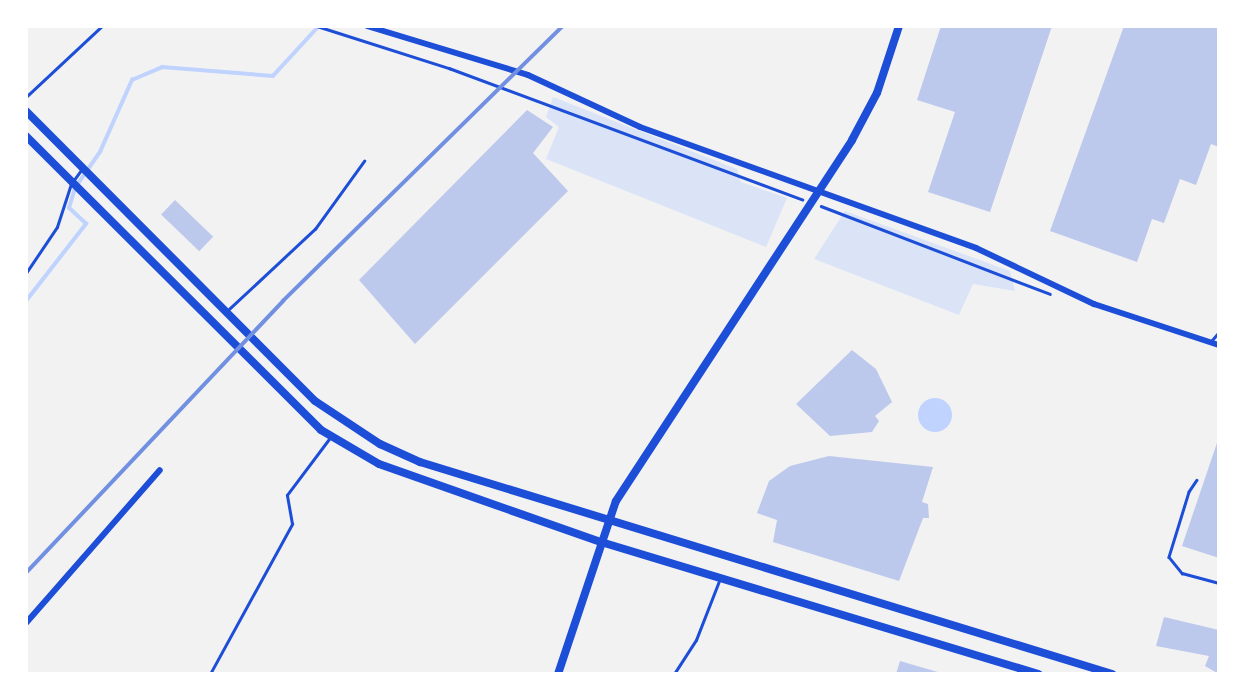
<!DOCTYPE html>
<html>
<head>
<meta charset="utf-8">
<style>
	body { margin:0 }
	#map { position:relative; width:1245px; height:700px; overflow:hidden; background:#f2f2f2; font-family:"Varela Round",sans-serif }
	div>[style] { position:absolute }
	.green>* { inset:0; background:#dbe4f7 }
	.water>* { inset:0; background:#bfd3fe }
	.round { border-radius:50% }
	.stream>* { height:3.5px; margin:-1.75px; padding:0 1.75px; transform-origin:1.75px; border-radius:1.75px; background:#bfd3fe }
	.building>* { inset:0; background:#bdc9ec; transform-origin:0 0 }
	.path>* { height:2.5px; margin:-1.25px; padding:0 1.25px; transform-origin:1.25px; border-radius:1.25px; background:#1d4ed8 }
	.service>* { height:2.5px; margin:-1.25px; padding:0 1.25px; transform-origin:1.25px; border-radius:1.25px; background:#1d4ed8 }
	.minor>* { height:6px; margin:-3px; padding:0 3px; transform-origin:3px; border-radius:3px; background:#1d4ed8 }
	.tertiary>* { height:8px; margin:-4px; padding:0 4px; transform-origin:4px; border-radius:4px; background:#1d4ed8 }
	.rail>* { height:3.5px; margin:-1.75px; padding:0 1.75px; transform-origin:1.75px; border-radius:1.75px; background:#7290e2 }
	span { translate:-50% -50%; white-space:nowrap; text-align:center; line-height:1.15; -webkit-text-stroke:6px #fff; paint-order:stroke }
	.frame { position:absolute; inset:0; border:28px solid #fff; pointer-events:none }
</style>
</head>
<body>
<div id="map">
	<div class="green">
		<i style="clip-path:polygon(553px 97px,737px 169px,741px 182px,787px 198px,766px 247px,546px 159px,559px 127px,546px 117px)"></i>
		<i style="clip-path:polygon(845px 211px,1010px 271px,1015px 291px,973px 284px,959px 315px,814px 259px)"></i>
	</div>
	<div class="water">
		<i class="round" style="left:918px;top:398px;width:34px;height:34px"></i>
	</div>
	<div class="stream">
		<i style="left:26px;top:301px;width:98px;rotate:-52.1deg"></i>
		<i style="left:86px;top:224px;width:23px;rotate:-137deg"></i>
		<i style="left:69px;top:208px;width:21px;rotate:-73deg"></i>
		<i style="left:75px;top:188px;width:44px;rotate:-55.2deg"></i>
		<i style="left:100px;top:152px;width:79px;rotate:-66deg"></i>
		<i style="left:132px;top:80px;width:33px;rotate:-23deg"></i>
		<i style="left:162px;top:67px;width:111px;rotate:4.6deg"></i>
		<i style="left:273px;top:76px;width:68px;rotate:-47.4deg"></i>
	</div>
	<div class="building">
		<i style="clip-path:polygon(941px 26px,1052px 26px,990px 212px,928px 192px,955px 112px,917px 100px)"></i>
		<i style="clip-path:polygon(1124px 26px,1219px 26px,1219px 147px,1211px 144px,1196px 185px,1180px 179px,1164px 223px,1152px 219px,1137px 262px,1050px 231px)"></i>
		<i style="clip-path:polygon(527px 110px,553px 127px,533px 153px,568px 191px,415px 344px,359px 280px)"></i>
		<i style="left:175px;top:200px;width:53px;height:20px;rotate:44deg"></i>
		<i style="clip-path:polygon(852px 350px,876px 369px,892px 402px,875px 416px,879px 421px,872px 432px,830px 436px,796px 404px)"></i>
		<i style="clip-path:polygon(1219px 437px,1219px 558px,1182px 546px)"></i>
		<i style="clip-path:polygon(829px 456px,933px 467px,922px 502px,928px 504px,929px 518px,923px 518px,899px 581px,773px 542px,777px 520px,757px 513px,769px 481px,790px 466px)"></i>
		<i style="clip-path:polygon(1164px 617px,1219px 630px,1219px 674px,1205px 666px,1209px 656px,1156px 646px)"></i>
		<i style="clip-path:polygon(900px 661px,941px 673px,941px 674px,896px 674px)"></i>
	</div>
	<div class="path">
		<i style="left:317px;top:26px;width:139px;rotate:17.7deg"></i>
		<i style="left:449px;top:68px;width:377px;rotate:20.4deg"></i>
		<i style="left:821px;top:206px;width:245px;rotate:21deg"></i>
	</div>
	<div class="service">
		<i style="left:26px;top:97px;width:104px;rotate:-43.1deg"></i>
		<i style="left:26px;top:273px;width:55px;rotate:-56deg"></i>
		<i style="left:57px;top:227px;width:45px;rotate:-72deg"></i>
		<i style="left:71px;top:184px;width:19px;rotate:-54deg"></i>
		<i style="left:228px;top:310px;width:119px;rotate:-43deg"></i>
		<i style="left:315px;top:229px;width:84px;rotate:-54.2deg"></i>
		<i style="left:1212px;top:340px;width:11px;rotate:-49deg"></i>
		<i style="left:1197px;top:480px;width:14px;rotate:124deg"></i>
		<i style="left:1189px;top:492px;width:68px;rotate:107.1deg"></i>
		<i style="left:1169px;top:557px;width:21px;rotate:51deg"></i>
		<i style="left:1182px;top:573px;width:38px;rotate:15deg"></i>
		<i style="left:210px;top:674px;width:171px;rotate:-61.3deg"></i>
		<i style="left:292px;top:524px;width:29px;rotate:-100deg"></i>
		<i style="left:287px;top:495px;width:70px;rotate:-53.1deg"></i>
		<i style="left:674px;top:674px;width:40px;rotate:-57.1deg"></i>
		<i style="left:696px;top:640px;width:63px;rotate:-68.7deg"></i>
	</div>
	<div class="minor">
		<i style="left:367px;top:26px;width:168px;rotate:16.9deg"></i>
		<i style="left:528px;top:75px;width:123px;rotate:24.9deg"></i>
		<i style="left:640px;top:127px;width:357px;rotate:19.8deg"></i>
		<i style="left:976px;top:248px;width:131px;rotate:25.4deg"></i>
		<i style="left:1094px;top:304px;width:132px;rotate:18.2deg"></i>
		<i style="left:26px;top:623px;width:203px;rotate:-48.8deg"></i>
	</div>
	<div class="tertiary">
		<i style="left:26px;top:111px;width:409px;rotate:45.1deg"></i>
		<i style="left:315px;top:401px;width:78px;rotate:33.5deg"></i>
		<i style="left:380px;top:444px;width:44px;rotate:24.2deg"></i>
		<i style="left:420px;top:462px;width:724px;rotate:17.03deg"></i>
		<i style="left:26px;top:136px;width:416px;rotate:44.9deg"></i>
		<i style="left:321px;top:430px;width:67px;rotate:30.4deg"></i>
		<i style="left:379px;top:464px;width:235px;rotate:19.4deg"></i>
		<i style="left:601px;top:542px;width:457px;rotate:16.8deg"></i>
		<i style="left:558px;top:674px;width:182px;rotate:-71.5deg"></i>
		<i style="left:616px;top:501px;width:431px;rotate:-56.8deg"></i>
		<i style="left:852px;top:140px;width:53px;rotate:-62deg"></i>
		<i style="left:877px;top:93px;width:71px;rotate:-71.8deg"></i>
	</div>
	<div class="rail">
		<i style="left:26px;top:573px;width:374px;rotate:-46.6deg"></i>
		<i style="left:283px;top:301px;width:392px;rotate:-44.5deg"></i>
	</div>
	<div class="frame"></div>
</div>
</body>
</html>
